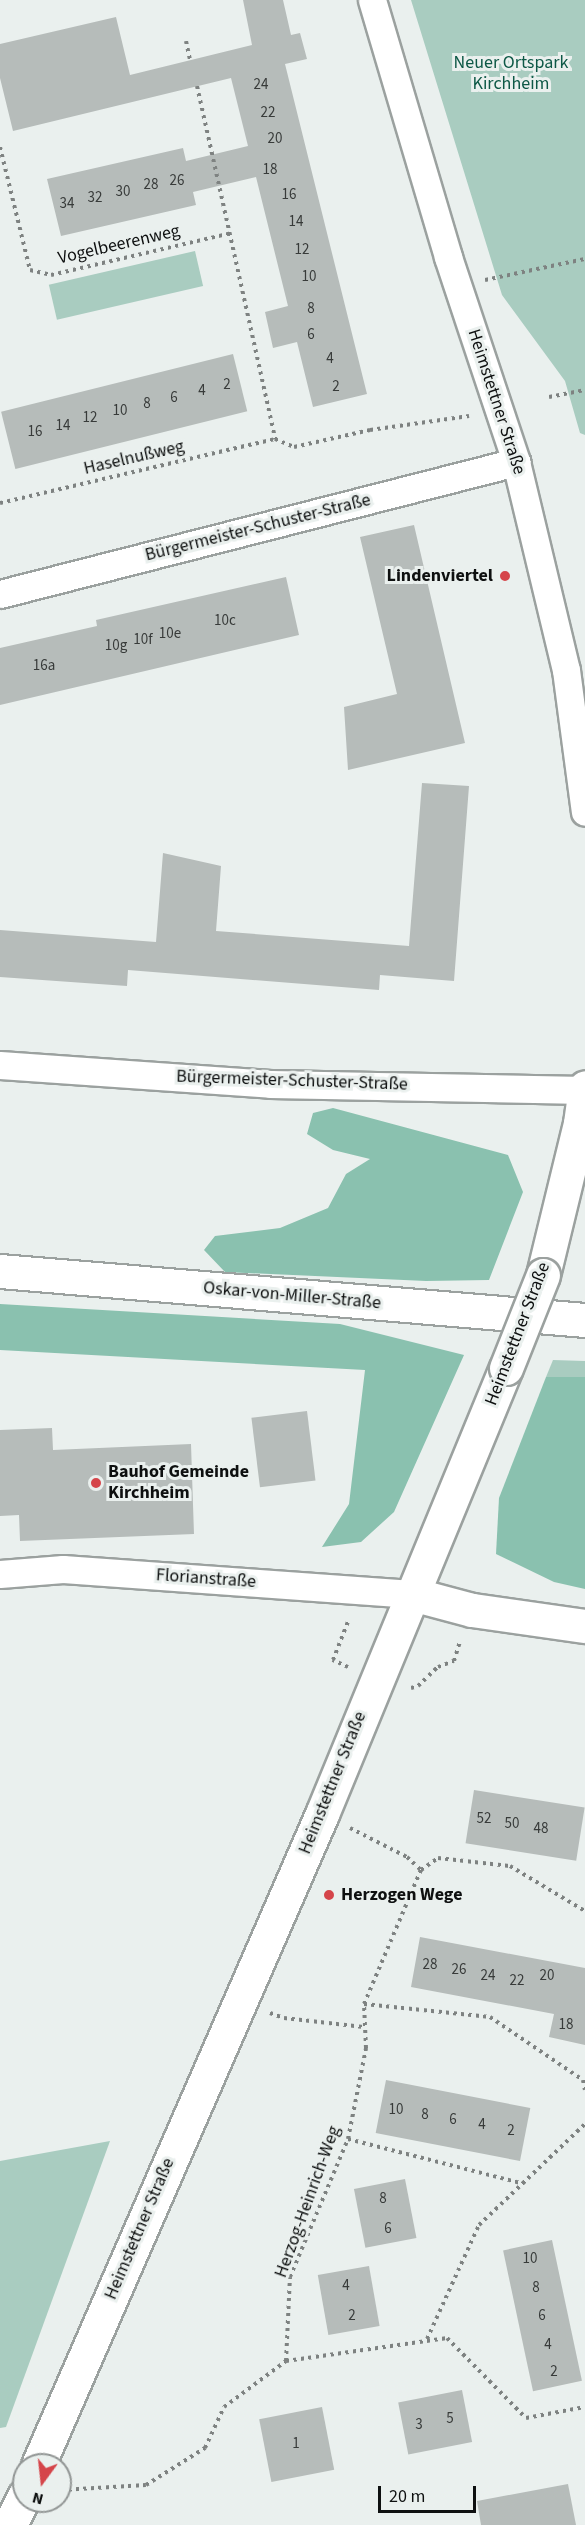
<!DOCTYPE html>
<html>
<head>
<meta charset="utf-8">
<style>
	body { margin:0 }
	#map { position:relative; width:585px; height:2525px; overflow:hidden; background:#eaf0ee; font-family:"Source Sans 3",sans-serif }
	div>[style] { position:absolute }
	.green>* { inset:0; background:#a9ccc0; transform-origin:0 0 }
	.forest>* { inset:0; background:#8ac1af }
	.building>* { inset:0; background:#b6bcba; transform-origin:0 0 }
	.path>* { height:4px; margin-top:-2px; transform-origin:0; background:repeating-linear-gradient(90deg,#7e8281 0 3px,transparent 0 7.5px) }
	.roads { filter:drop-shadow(2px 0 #9ba19f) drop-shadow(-2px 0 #9ba19f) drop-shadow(0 2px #9ba19f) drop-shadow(0 -2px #9ba19f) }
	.minor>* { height:27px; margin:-13.5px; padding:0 13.5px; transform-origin:13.5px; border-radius:13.5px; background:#fff }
	.tertiary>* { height:33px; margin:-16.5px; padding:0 16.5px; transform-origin:16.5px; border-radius:16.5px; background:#fff }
	.secondary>* { height:33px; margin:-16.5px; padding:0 16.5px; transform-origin:16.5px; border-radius:16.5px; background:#fff }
	.bridges { filter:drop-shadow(2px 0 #9ba19f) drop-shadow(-2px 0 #9ba19f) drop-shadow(0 2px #9ba19f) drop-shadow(0 -2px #9ba19f) }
	.tertiary-bridge>* { height:33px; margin:-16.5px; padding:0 16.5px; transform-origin:16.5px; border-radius:16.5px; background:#fff }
	.dots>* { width:16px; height:16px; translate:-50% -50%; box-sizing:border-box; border:3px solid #eaf0ee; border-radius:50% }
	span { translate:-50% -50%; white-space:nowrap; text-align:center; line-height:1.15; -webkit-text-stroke:6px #eaf0ee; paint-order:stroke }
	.number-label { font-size:15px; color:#383b3a }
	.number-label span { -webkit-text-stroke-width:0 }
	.park-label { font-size:18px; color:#0d5846 }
	.street-label { font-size:18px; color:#0e1010 }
	.poi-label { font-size:18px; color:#0e1010; font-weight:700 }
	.right { translate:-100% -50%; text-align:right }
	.left { translate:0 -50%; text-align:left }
	.north { position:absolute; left:12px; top:2453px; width:60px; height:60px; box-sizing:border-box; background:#eaf0ee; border:2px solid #929695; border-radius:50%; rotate:195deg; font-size:16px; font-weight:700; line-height:24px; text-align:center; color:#0e1010 }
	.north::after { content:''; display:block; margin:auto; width:21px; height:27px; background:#d5454a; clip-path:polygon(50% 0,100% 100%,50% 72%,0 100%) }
	.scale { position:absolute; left:378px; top:2486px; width:98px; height:27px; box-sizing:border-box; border:3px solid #0e1010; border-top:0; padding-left:8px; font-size:18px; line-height:21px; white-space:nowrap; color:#0e1010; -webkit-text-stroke:4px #eaf0ee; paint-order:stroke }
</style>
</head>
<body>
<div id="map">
	<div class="green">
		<i style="clip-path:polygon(411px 0,585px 0,585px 435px,580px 433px,565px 381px,502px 295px)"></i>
		<i style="left:195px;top:251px;width:36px;height:150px;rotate:77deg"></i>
		<i style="clip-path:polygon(553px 1360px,585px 1361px,585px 1377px,546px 1377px)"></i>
		<i style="clip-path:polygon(110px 2141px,6px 2427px,0 2428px,0 2161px)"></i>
	</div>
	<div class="forest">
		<i style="clip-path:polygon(333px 1108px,508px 1155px,523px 1192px,489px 1280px,426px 1281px,225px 1272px,204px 1250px,215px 1236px,280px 1228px,328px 1208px,346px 1174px,370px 1159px,333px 1150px,307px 1134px,313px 1113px)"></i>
		<i style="clip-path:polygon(0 1304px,340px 1324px,464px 1355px,394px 1512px,361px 1542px,322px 1547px,349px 1504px,365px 1370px,0 1350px)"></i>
		<i style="clip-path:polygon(546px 1377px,585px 1377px,585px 1589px,554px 1582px,496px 1554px,499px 1498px)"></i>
	</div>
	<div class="building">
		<i style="clip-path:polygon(243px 0,283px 0,291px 35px,300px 33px,307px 59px,285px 64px,367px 394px,313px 407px,297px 342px,273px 348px,265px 312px,288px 306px,256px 177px,193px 192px,196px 205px,61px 236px,47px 179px,183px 148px,186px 161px,248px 146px,231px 78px,13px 131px,0 78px,0 44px,116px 17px,130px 75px,252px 45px)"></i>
		<i style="left:233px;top:354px;width:59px;height:239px;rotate:76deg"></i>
		<i style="clip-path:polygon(414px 525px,465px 743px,348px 770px,344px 707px,397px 694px,360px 537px)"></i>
		<i style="clip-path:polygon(286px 577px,299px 635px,0 705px,0 648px,97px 626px,96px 620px)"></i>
		<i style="clip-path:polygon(422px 783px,469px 786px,454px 981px,380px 975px,379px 990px,128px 970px,127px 986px,0 977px,0 930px,156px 942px,163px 853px,221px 866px,216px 931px,409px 946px)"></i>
		<i style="left:307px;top:1411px;width:70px;height:56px;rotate:83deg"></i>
		<i style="clip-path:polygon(52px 1428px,53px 1450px,191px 1444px,194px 1534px,20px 1541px,19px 1515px,0 1516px,0 1430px)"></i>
		<i style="left:474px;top:1790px;width:112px;height:54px;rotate:9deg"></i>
		<i style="clip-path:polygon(420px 1937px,585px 1968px,585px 2045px,549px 2037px,554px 2014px,411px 1987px)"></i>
		<i style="left:386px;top:2080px;width:147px;height:54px;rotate:11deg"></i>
		<i style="left:405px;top:2179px;width:60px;height:52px;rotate:79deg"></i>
		<i style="left:552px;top:2240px;width:144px;height:50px;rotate:78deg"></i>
		<i style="left:369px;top:2266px;width:61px;height:52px;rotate:80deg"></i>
		<i style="left:462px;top:2390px;width:53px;height:65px;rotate:79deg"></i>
		<i style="left:322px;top:2407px;width:64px;height:64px;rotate:79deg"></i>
		<i style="clip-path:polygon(568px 2484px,576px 2525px,481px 2525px,477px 2501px)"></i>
	</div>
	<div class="path">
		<i style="left:186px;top:41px;width:19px;rotate:78deg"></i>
		<i style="left:197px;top:86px;width:362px;rotate:77.5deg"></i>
		<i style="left:0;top:147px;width:127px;rotate:76.3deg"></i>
		<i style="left:30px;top:270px;width:22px;rotate:13deg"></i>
		<i style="left:51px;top:275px;width:186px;rotate:-13.1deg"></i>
		<i style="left:485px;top:280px;width:102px;rotate:-11.9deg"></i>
		<i style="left:549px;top:397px;width:37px;rotate:-11deg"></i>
		<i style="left:275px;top:439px;width:21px;rotate:23deg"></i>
		<i style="left:294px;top:447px;width:78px;rotate:-12.6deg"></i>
		<i style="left:370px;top:430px;width:100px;rotate:-8deg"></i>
		<i style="left:0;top:503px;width:282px;rotate:-13.1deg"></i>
		<i style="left:348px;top:1667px;width:17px;rotate:-155deg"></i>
		<i style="left:333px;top:1660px;width:44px;rotate:-68.7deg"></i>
		<i style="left:411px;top:1688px;width:7px;rotate:-16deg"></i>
		<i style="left:418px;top:1686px;width:28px;rotate:-44deg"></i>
		<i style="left:438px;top:1667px;width:17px;rotate:-21deg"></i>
		<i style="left:454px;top:1661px;width:21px;rotate:-73deg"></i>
		<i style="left:350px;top:1828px;width:64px;rotate:27deg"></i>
		<i style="left:407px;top:1857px;width:19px;rotate:43deg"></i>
		<i style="left:364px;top:2004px;width:127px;rotate:5.9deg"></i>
		<i style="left:490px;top:2017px;width:112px;rotate:34.1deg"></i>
		<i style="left:583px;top:2080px;width:10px;rotate:79deg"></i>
		<i style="left:270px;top:2013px;width:15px;rotate:20deg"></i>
		<i style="left:284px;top:2018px;width:80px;rotate:6.5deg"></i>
		<i style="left:348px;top:2139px;width:179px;rotate:14.3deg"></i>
		<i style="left:427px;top:2339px;width:125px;rotate:-65.5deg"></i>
		<i style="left:479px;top:2225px;width:146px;rotate:-43.6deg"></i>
		<i style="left:286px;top:2361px;width:84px;rotate:-87.3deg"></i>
		<i style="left:290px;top:2277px;width:150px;rotate:-67.2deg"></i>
		<i style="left:348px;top:2139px;width:93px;rotate:-78.8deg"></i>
		<i style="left:366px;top:2048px;width:44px;rotate:-92.6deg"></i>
		<i style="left:364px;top:2004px;width:146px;rotate:-67deg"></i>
		<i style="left:421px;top:1870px;width:21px;rotate:-35deg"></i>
		<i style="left:438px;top:1858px;width:72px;rotate:6.3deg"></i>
		<i style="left:510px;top:1866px;width:87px;rotate:31deg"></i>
		<i style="left:61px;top:2490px;width:85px;rotate:-3.4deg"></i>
		<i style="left:146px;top:2485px;width:70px;rotate:-32.1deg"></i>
		<i style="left:205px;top:2448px;width:45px;rotate:-65.1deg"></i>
		<i style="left:224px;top:2407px;width:77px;rotate:-36.6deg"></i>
		<i style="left:286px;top:2361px;width:163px;rotate:-8.1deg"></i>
		<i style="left:447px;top:2338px;width:112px;rotate:45.4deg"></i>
		<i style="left:526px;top:2418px;width:60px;rotate:-10.6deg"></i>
	</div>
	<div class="roads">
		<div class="minor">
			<i style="left:372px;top:0;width:268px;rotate:73.5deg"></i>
			<i style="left:448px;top:257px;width:216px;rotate:71.6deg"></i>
			<i style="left:516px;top:462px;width:214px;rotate:76.5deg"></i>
			<i style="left:566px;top:670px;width:143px;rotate:82.4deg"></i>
			<i style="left:0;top:594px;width:533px;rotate:-14.35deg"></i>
			<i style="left:0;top:1065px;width:271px;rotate:4deg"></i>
			<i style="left:270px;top:1084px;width:315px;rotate:1.1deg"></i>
			<i style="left:0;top:1574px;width:63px;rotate:-4.5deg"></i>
			<i style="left:63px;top:1569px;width:350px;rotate:4.1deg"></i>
		</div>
		<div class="tertiary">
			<i style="left:543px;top:1275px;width:156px;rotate:-76.3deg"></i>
			<i style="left:580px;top:1123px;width:36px;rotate:-82deg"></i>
			<i style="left:38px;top:2465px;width:710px;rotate:-66.43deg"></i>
			<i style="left:322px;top:1814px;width:482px;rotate:-67.6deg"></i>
			<i style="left:10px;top:2525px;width:32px;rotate:-64deg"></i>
		</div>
		<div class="secondary">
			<i style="left:0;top:1271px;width:587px;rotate:4.79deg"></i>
			<i style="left:412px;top:1594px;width:62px;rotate:14.9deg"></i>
			<i style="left:472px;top:1610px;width:114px;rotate:8.1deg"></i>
		</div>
	</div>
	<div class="bridges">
		<div class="tertiary-bridge">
			<i style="left:506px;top:1368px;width:100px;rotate:-68.3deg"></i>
		</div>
	</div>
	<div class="dots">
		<i style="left:505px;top:576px;background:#d5454a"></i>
		<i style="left:96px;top:1483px;background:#d5454a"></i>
		<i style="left:329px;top:1895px;background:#d5454a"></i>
	</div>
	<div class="number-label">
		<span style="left:261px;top:85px">24</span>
		<span style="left:268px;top:113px">22</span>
		<span style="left:275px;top:139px">20</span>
		<span style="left:270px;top:170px">18</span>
		<span style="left:177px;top:181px">26</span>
		<span style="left:151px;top:185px">28</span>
		<span style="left:123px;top:192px">30</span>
		<span style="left:289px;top:195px">16</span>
		<span style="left:95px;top:198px">32</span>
		<span style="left:67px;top:204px">34</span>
		<span style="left:296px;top:222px">14</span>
		<span style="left:302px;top:250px">12</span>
		<span style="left:309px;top:277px">10</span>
		<span style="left:311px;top:309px">8</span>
		<span style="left:311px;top:335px">6</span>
		<span style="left:330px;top:359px">4</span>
		<span style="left:227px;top:385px">2</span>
		<span style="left:336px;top:387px">2</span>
		<span style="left:202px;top:391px">4</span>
		<span style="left:174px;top:398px">6</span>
		<span style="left:147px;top:404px">8</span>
		<span style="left:120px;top:411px">10</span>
		<span style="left:90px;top:418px">12</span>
		<span style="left:63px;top:426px">14</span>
		<span style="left:35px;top:432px">16</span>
		<span style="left:225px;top:621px">10c</span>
		<span style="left:170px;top:634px">10e</span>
		<span style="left:143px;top:640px">10f</span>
		<span style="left:116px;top:646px">10g</span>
		<span style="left:44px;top:666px">16a</span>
		<span style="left:484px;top:1819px">52</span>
		<span style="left:512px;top:1824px">50</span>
		<span style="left:541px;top:1829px">48</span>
		<span style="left:430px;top:1965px">28</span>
		<span style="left:459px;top:1970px">26</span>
		<span style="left:488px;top:1976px">24</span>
		<span style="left:547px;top:1976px">20</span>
		<span style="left:517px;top:1981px">22</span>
		<span style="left:566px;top:2025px">18</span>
		<span style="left:396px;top:2110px">10</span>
		<span style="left:425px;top:2115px">8</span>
		<span style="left:453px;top:2120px">6</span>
		<span style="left:482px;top:2125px">4</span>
		<span style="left:511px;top:2131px">2</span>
		<span style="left:383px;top:2199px">8</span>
		<span style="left:388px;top:2229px">6</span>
		<span style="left:530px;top:2259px">10</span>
		<span style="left:346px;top:2286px">4</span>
		<span style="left:536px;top:2288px">8</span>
		<span style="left:352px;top:2316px">2</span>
		<span style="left:542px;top:2316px">6</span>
		<span style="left:548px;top:2345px">4</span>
		<span style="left:554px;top:2372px">2</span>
		<span style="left:450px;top:2419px">5</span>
		<span style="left:419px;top:2425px">3</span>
		<span style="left:296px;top:2444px">1</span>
	</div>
	<div class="park-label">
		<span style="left:511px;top:74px">Neuer Ortspark<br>Kirchheim</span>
	</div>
	<div class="street-label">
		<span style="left:119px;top:245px;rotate:-13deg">Vogelbeerenweg</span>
		<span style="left:496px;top:402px;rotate:72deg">Heimstettner Straße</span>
		<span style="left:134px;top:458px;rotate:-13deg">Haselnußweg</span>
		<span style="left:258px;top:528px;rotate:-14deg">Bürgermeister-Schuster-Straße</span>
		<span style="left:292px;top:1081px;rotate:2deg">Bürgermeister-Schuster-Straße</span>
		<span style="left:292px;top:1296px;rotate:5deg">Oskar-von-Miller-Straße</span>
		<span style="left:518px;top:1334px;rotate:-69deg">Heimstettner Straße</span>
		<span style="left:206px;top:1579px;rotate:4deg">Florianstraße</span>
		<span style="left:333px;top:1783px;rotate:-68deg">Heimstettner Straße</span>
		<span style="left:308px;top:2202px;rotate:-70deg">Herzog-Heinrich-Weg</span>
		<span style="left:140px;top:2229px;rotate:-67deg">Heimstettner Straße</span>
	</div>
	<div class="poi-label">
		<span class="right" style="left:493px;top:576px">Lindenviertel</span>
		<span class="left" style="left:108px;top:1483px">Bauhof Gemeinde<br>Kirchheim</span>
		<span class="left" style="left:341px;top:1895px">Herzogen Wege</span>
	</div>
	<div class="north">N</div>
	<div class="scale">20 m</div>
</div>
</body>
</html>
